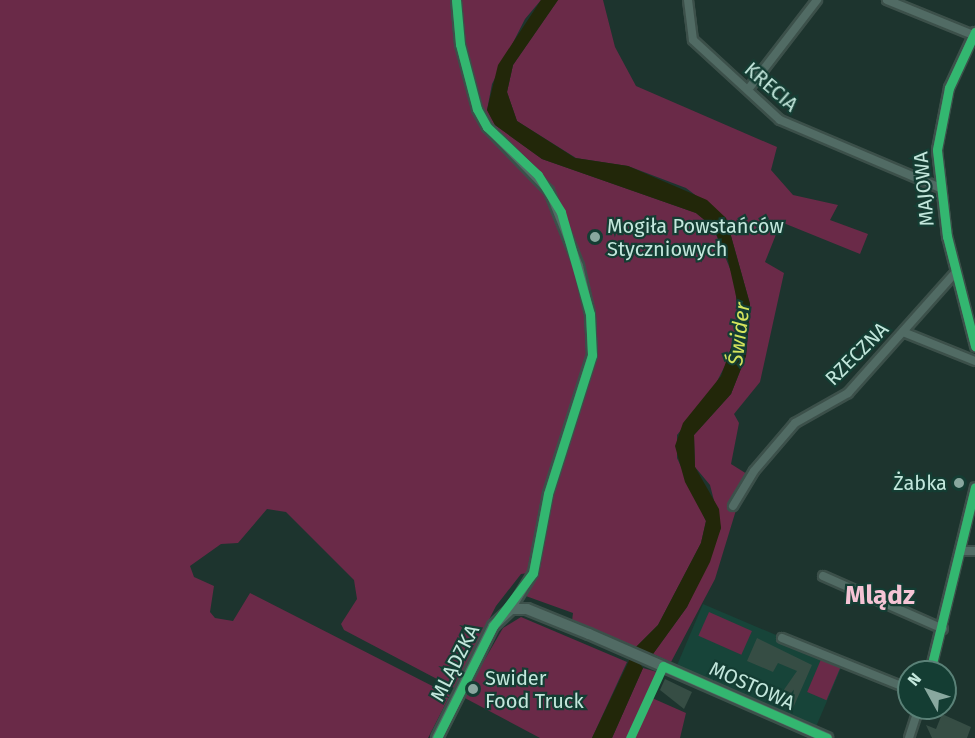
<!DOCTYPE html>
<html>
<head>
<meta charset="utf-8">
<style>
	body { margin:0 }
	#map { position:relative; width:975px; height:738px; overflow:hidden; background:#1d342e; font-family:"Fira Sans",sans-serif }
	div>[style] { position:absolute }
	.built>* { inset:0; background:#174439; transform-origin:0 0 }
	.green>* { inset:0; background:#6a2a48; transform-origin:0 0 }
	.water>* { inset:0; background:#222709 }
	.building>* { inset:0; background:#364d44 }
	.roads { filter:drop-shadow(2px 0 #3c504a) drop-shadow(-2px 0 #3c504a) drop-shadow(0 2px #3c504a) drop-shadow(0 -2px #3c504a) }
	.minor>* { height:8px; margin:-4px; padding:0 4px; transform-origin:4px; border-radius:4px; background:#516b64 }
	.tertiary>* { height:10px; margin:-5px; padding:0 5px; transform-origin:5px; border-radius:5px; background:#516b64 }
	.cycleway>* { height:9px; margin:-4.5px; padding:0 4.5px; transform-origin:4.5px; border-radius:4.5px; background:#33b770 }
	.dots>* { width:16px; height:16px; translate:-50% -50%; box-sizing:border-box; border:3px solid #143d33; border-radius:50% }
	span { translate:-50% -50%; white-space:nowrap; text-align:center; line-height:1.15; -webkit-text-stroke:4.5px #143d33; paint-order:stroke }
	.street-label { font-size:20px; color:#c3e7dc }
	.poi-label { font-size:20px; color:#c3e7dc }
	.left { translate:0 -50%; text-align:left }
	.right { translate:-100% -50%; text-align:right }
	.water-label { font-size:21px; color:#d4e45d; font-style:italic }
	.district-label { font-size:26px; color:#f5c4d5; font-weight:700 }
	.north { position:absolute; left:897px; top:660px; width:60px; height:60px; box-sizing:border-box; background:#143d33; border:2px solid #5a8177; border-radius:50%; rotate:310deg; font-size:16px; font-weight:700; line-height:24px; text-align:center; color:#c3e7dc }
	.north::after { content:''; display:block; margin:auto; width:21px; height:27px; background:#89a89f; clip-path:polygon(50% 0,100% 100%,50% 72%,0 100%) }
</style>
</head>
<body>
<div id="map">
	<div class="built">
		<i style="left:703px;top:604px;width:152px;height:73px;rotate:23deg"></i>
	</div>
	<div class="green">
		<i style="clip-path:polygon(0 0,451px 0,456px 44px,474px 112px,546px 193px,576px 267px,587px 314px,588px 354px,529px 573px,521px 574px,496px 606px,454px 688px,344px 630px,341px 624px,357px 599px,354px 580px,286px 512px,267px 509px,238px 543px,221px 544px,190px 566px,194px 577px,214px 586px,210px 612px,215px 618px,233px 621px,250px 593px,450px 695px,428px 738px,0 738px)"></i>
		<i style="clip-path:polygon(460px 0,541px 0,525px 19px,492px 84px,487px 110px,495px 125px,542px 159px,696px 213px,713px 227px,735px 281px,738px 328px,731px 354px,712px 391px,677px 435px,677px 458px,706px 521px,701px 543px,658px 625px,635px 648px,572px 621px,573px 613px,523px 595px,596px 355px,583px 265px,564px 211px,541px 172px,491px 124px,482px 109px,464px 42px)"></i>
		<i style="clip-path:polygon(558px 0,603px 0,615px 47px,636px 86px,777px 147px,771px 170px,793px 195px,838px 205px,830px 220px,868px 234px,860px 254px,781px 222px,765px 262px,784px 273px,760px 382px,734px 414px,739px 423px,731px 464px,747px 474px,715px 579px,671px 662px,653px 654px,687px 607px,721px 528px,710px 485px,695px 467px,694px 435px,731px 394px,746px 356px,750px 304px,726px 218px,686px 188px,628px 166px,576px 158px,517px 121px,507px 92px,513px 65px)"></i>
		<i style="left:709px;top:612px;width:47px;height:26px;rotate:24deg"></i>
		<i style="clip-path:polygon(521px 617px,627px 662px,592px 738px,540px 738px,463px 697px,503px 628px)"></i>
		<i style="left:822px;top:657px;width:21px;height:38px;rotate:23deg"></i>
		<i style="clip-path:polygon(643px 668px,664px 674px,652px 698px,686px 713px,680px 738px,612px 738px)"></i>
	</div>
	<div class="water">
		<i style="clip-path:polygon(541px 0,558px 0,513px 65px,507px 92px,517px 121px,575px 158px,628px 166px,707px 200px,726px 218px,750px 304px,746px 356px,731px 394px,694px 435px,695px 467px,719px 509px,721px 528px,710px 562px,687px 607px,653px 654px,639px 663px,643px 668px,612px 738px,592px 738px,635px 648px,658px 625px,701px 543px,706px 521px,685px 482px,675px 446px,683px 423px,721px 376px,738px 328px,738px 305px,728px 260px,713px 227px,696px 213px,542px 159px,495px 125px,487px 110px,498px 65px)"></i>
	</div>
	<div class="building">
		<i style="clip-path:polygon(757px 638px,812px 665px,793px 708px,774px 704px,797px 671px,778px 663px,773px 672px,747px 661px)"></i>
		<i style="clip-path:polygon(665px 679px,692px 692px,684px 709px,660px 690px)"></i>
		<i style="clip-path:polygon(942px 714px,971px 727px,967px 738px,932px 738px,926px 725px,936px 729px)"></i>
	</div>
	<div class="roads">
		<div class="minor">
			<i style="left:456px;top:0;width:44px;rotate:84.8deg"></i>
			<i style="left:460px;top:44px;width:67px;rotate:75.3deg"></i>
			<i style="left:477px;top:109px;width:21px;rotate:61deg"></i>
			<i style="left:487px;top:127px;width:89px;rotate:45.9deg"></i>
			<i style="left:549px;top:191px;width:81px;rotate:68.2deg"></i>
			<i style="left:579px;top:266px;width:49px;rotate:77.1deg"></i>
			<i style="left:590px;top:314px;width:41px;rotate:87.2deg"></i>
			<i style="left:592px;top:355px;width:146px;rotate:107.6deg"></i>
			<i style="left:548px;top:494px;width:80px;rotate:100.8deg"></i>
			<i style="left:533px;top:573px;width:42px;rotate:121.4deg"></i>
			<i style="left:688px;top:0;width:40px;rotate:82.9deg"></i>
			<i style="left:693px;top:40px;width:118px;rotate:42.6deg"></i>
			<i style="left:780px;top:120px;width:174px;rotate:23deg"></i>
			<i style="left:887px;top:0;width:93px;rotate:22.1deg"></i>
			<i style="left:975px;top:32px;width:62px;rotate:114.9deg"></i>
			<i style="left:949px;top:88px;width:63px;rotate:101deg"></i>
			<i style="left:937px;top:150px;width:87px;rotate:83.4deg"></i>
			<i style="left:947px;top:236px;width:114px;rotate:75.7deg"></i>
			<i style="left:750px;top:87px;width:110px;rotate:-52.4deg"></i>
			<i style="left:903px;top:332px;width:78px;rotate:21.9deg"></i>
			<i style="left:733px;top:506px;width:41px;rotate:-59deg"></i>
			<i style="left:754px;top:471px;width:63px;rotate:-49.5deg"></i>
			<i style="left:795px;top:423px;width:61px;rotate:-29.5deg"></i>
			<i style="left:848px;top:393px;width:159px;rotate:-48.3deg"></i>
			<i style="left:961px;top:551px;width:14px"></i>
			<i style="left:823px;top:576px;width:131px;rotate:23.8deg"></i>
			<i style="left:782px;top:638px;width:137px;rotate:21.9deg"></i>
			<i style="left:930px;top:672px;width:190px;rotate:-76.3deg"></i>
			<i style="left:909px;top:738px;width:32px;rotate:-72deg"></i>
		</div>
		<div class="tertiary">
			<i style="left:437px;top:738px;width:125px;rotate:-63.4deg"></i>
			<i style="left:493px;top:626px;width:25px;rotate:-43deg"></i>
			<i style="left:511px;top:609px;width:16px"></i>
			<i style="left:527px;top:609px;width:67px;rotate:22deg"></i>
			<i style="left:589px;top:634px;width:260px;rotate:23.6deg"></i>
		</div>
	</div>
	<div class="cycleway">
		<i style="left:975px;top:32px;width:62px;rotate:114.9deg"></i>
		<i style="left:949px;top:88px;width:63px;rotate:101deg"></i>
		<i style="left:937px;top:150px;width:87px;rotate:83.4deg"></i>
		<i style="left:947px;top:236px;width:114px;rotate:75.7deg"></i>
		<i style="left:930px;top:672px;width:190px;rotate:-76.3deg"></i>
		<i style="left:437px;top:738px;width:125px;rotate:-63.4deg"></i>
		<i style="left:493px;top:626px;width:66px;rotate:-53deg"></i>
		<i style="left:533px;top:573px;width:80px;rotate:-79.2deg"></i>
		<i style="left:548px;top:494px;width:146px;rotate:-72.4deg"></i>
		<i style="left:592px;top:355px;width:41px;rotate:-92.8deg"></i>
		<i style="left:590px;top:314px;width:106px;rotate:-105.9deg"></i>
		<i style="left:561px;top:212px;width:44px;rotate:-121.9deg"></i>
		<i style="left:538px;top:175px;width:70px;rotate:-136.7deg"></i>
		<i style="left:487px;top:127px;width:21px;rotate:-119deg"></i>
		<i style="left:477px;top:109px;width:67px;rotate:-104.7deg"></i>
		<i style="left:460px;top:44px;width:44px;rotate:-95.2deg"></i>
		<i style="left:630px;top:738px;width:79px;rotate:-65.4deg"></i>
		<i style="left:663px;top:666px;width:179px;rotate:23.7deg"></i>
	</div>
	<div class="dots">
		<i style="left:595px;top:237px;background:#89a89f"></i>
		<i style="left:959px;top:483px;background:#89a89f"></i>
		<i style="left:473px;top:689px;background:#89a89f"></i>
	</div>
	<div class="street-label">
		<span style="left:771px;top:87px;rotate:41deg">KRECIA</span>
		<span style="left:924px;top:189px;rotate:-95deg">MAJOWA</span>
		<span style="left:857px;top:354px;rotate:-45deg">RZECZNA</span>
		<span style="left:455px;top:663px;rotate:-63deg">MLĄDZKA</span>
		<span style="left:752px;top:686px;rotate:24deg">MOSTOWA</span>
	</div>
	<div class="poi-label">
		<span class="left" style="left:607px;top:238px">Mogiła Powstańców<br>Styczniowych</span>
		<span class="right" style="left:947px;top:483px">Żabka</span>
		<span class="left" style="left:485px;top:690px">Swider<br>Food Truck</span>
	</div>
	<div class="water-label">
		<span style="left:739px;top:334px;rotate:-83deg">Świder</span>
	</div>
	<div class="district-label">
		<span style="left:880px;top:596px">Mlądz</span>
	</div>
	<div class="north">N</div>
</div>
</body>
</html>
